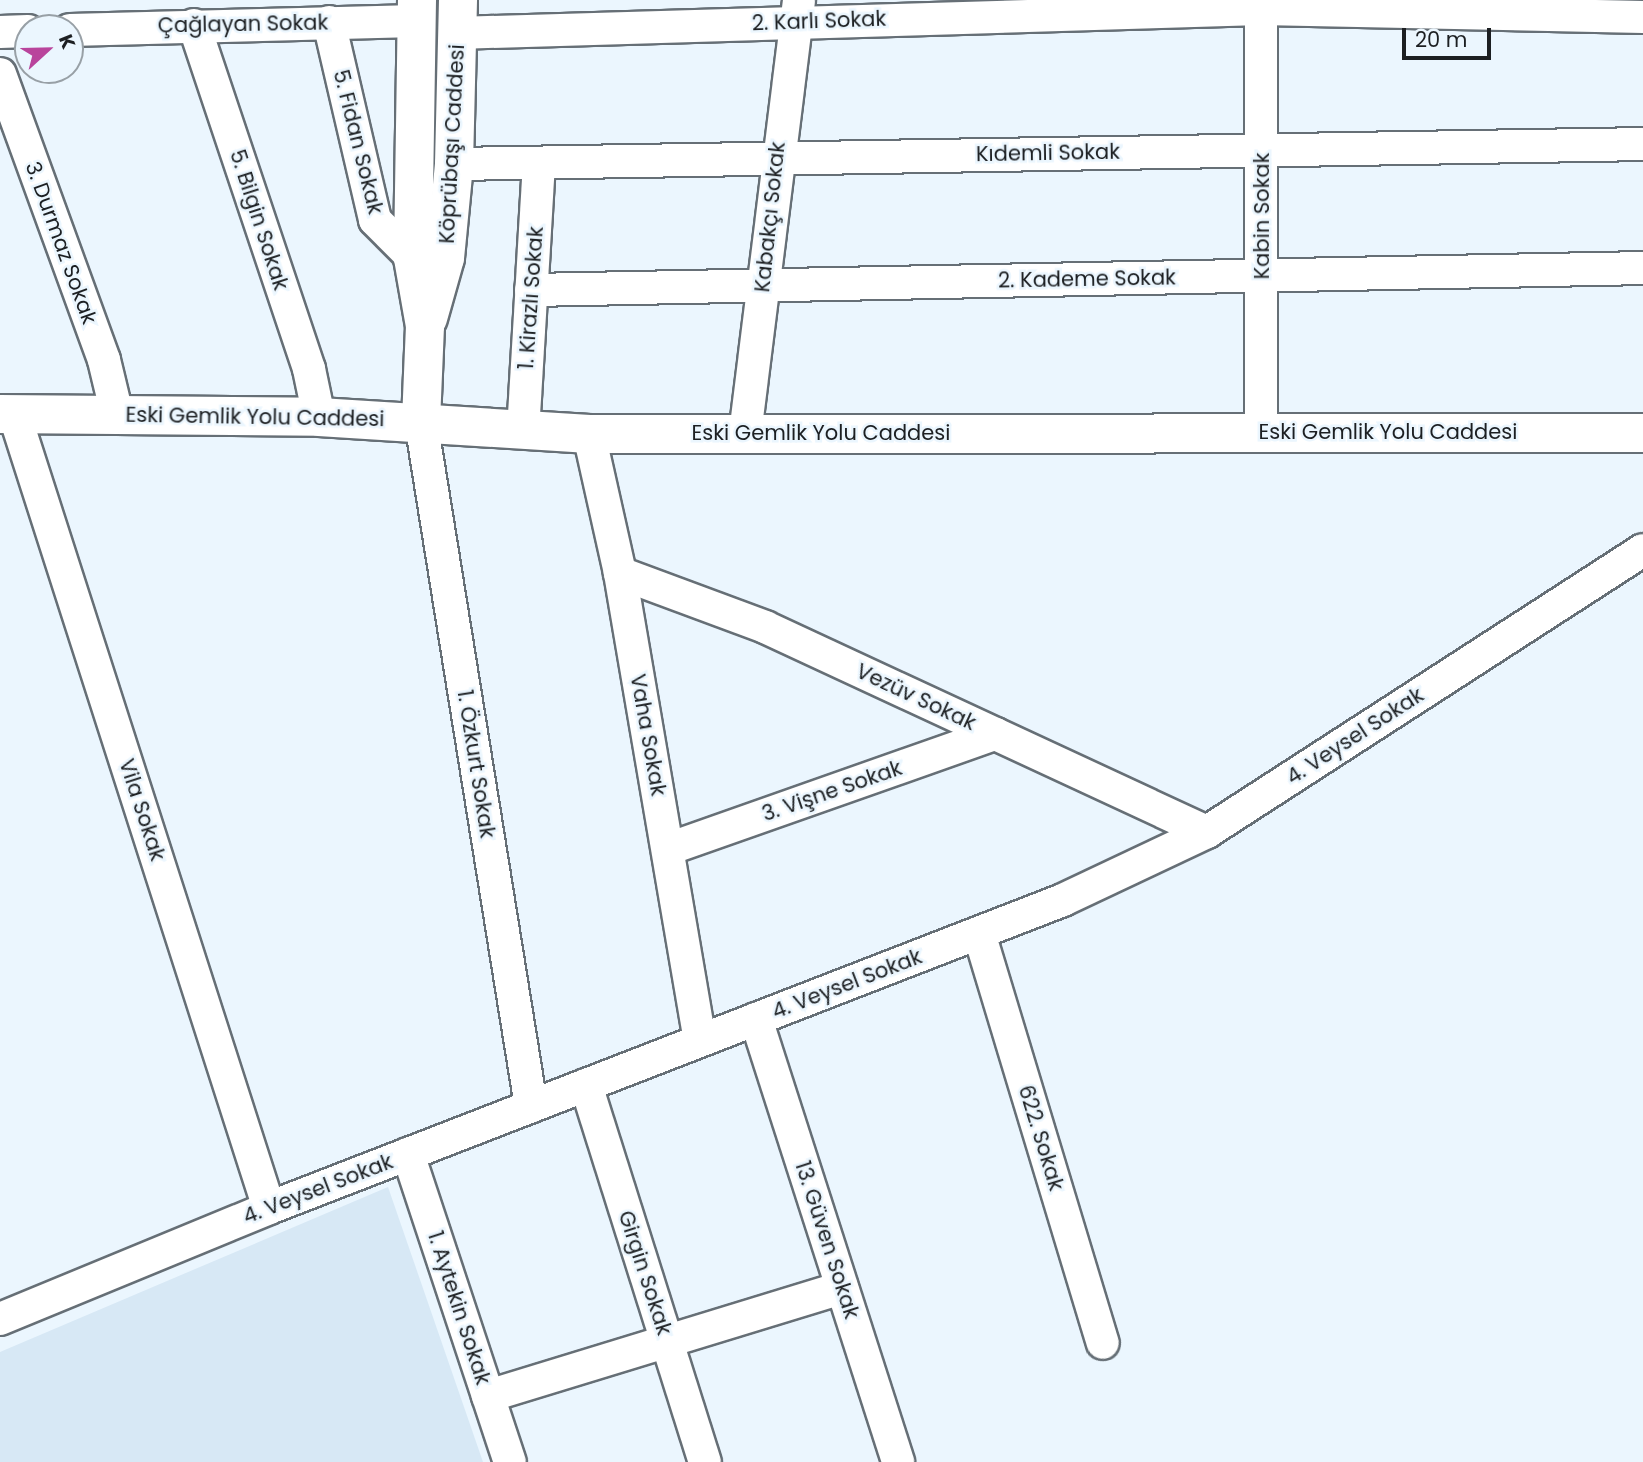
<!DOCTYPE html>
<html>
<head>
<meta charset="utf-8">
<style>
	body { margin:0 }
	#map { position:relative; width:1643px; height:1462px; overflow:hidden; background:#ebf6fe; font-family:Poppins,sans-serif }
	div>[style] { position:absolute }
	.built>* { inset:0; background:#d7e8f5 }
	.roads { filter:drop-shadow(2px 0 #666f76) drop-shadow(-2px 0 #666f76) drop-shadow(0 2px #666f76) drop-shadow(0 -2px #666f76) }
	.street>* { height:32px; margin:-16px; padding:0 16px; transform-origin:16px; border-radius:16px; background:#fff }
	.secondary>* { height:38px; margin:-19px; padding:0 19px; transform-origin:19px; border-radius:19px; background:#fff }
	.primary>* { height:38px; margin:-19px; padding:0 19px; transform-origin:19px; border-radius:19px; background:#fff }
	span { translate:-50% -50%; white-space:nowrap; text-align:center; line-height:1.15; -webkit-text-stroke:5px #ebf6fe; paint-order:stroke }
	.street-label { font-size:21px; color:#1c1f22 }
	.north { position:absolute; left:14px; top:14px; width:70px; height:70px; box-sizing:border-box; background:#ebf6fe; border:2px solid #98a0a6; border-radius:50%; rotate:68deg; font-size:19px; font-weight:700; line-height:28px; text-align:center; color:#1c1f22 }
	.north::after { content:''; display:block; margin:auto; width:24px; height:32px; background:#b9449c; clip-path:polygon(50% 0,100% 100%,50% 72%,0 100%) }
	.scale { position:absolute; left:1402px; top:28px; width:89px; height:32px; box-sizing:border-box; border:4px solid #1c1f22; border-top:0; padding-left:9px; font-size:21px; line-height:24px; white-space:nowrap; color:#1c1f22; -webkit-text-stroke:5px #ebf6fe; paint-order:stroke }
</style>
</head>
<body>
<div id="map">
	<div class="built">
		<i style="clip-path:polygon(388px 1187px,483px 1462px,0 1462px,0 1352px)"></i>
	</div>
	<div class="roads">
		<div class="street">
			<i style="left:329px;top:22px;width:203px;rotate:76.9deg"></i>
			<i style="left:375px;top:220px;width:54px;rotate:45deg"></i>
			<i style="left:413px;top:258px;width:15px"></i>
			<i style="left:194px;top:25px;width:363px;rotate:71.5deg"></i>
			<i style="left:309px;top:369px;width:49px;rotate:78.2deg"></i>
			<i style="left:70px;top:30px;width:346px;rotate:-1.5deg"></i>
			<i style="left:0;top:32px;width:28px;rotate:-2deg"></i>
			<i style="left:457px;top:33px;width:804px;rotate:-1.71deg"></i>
			<i style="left:1261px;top:9px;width:382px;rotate:1.2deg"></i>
			<i style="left:0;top:74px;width:304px;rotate:70deg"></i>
			<i style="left:104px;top:360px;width:56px;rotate:76.5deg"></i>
			<i style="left:454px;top:164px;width:1189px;rotate:-0.96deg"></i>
			<i style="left:531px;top:290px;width:1112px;rotate:-1.13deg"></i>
			<i style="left:14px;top:413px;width:835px;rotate:72.22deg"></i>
			<i style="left:421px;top:422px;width:693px;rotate:80.86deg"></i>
			<i style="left:1261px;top:431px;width:431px;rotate:-90deg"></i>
			<i style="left:523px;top:432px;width:268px;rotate:-86.6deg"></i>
			<i style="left:589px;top:434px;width:142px;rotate:77.4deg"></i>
			<i style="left:620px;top:573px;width:473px;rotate:80.3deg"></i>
			<i style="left:745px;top:434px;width:436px;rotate:-82.9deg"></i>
			<i style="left:620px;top:573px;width:155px;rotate:20.4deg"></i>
			<i style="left:765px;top:627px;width:487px;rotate:24.9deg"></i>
			<i style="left:668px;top:849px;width:347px;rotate:-19.4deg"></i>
			<i style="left:979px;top:933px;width:428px;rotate:73.2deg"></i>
			<i style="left:756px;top:1019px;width:465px;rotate:72.2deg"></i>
			<i style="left:586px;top:1085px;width:395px;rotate:72.5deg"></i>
			<i style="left:408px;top:1154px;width:324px;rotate:71.7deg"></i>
			<i style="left:0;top:1319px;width:291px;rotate:-22.4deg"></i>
			<i style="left:269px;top:1208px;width:852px;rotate:-21.2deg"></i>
			<i style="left:1063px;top:900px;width:159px;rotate:-25.3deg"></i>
			<i style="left:1207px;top:832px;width:519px;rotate:-32.89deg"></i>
			<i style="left:488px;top:1396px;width:370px;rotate:-17deg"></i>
		</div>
		<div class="secondary">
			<i style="left:417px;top:0;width:258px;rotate:90.9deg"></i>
			<i style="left:413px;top:258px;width:69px;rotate:80deg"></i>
			<i style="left:425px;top:326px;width:96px;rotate:92.4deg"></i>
			<i style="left:428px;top:318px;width:62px;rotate:-74.2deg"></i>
			<i style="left:445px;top:258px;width:94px;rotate:-84.5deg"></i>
			<i style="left:454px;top:164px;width:164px;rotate:-88.6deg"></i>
		</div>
		<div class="primary">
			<i style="left:0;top:414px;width:319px;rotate:0.5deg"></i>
			<i style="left:319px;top:417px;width:271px;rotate:3.6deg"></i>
			<i style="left:589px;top:434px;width:1054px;rotate:-0.05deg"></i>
		</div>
	</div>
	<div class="street-label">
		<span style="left:819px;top:21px;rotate:-2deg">2. Karlı Sokak</span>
		<span style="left:243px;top:24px;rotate:-1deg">Çağlayan Sokak</span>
		<span style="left:358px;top:142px;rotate:76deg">5. Fidan Sokak</span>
		<span style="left:452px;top:144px;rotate:-87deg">Köprübaşı Caddesi</span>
		<span style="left:1048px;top:153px;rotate:-1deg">Kıdemli Sokak</span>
		<span style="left:1262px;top:216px;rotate:-90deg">Kabin Sokak</span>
		<span style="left:770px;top:217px;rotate:-84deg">Kabakçı Sokak</span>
		<span style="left:259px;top:220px;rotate:72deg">5. Bilgin Sokak</span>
		<span style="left:61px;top:243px;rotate:70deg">3. Durmaz Sokak</span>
		<span style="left:1087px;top:279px;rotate:-1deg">2. Kademe Sokak</span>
		<span style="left:531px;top:298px;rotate:-86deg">1. Kirazlı Sokak</span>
		<span style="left:255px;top:417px;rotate:1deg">Eski Gemlik Yolu Caddesi</span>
		<span style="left:1388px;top:432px">Eski Gemlik Yolu Caddesi</span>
		<span style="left:821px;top:433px">Eski Gemlik Yolu Caddesi</span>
		<span style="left:916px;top:697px;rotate:25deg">Vezüv Sokak</span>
		<span style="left:648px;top:735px;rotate:80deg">Vaha Sokak</span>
		<span style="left:1355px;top:736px;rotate:-33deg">4. Veysel Sokak</span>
		<span style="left:476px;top:764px;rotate:81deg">1. Özkurt Sokak</span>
		<span style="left:832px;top:791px;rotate:-19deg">3. Vişne Sokak</span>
		<span style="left:142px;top:810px;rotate:72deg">Vila Sokak</span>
		<span style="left:847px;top:984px;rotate:-21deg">4. Veysel Sokak</span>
		<span style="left:1041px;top:1138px;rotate:73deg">622. Sokak</span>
		<span style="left:318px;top:1189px;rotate:-21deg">4. Veysel Sokak</span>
		<span style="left:827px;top:1240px;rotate:72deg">13. Güven Sokak</span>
		<span style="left:645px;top:1273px;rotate:72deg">Girgin Sokak</span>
		<span style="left:459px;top:1308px;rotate:72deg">1. Aytekin Sokak</span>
	</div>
	<div class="north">K</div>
	<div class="scale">20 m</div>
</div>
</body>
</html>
